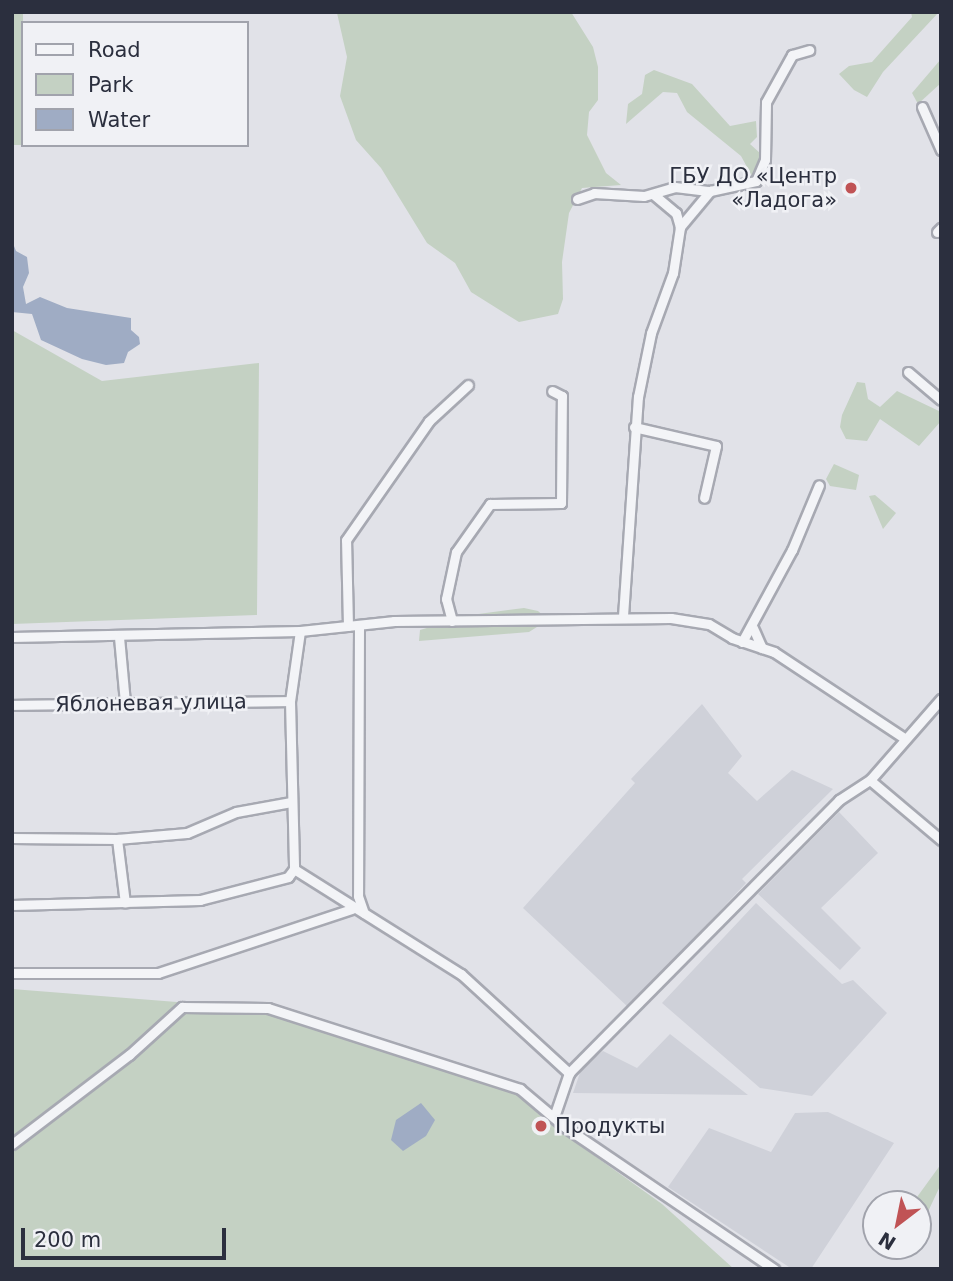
<!DOCTYPE html>
<html>
<head>
<meta charset="utf-8">
<style>
	body { margin:0 }
	#map { position:relative; width:953px; height:1281px; overflow:hidden; background:#e1e2e8; font-family:"DejaVu Sans",sans-serif }
	div>[style] { position:absolute }
	.built>* { inset:0; background:#cfd1d9 }
	.green>* { inset:0; background:#c4d1c3; transform-origin:0 0 }
	.water>* { inset:0; background:#9facc4 }
	.roads { filter:drop-shadow(2px 0 #a7a9b2) drop-shadow(-2px 0 #a7a9b2) drop-shadow(0 2px #a7a9b2) drop-shadow(0 -2px #a7a9b2) }
	.minor>* { height:9px; margin:-4.5px; padding:0 4.5px; transform-origin:4.5px; border-radius:4.5px; background:#f3f4f7 }
	.dots>* { width:19px; height:19px; translate:-50% -50%; box-sizing:border-box; border:4px solid #f0f1f5; border-radius:50% }
	span { translate:-50% -50%; white-space:nowrap; text-align:center; line-height:1.15; -webkit-text-stroke:5px #f0f1f5; paint-order:stroke }
	.poi-label { font-size:21px; color:#2b2f3e }
	.right { translate:-100% -50%; text-align:right }
	.left { translate:0 -50%; text-align:left }
	.street-label { font-size:21px; color:#2b2f3e }
	.frame { position:absolute; inset:0; border:14px solid #2b2f3e; pointer-events:none }
	.legend { position:absolute; left:21px; top:21px; width:228px; height:126px; box-sizing:border-box; background:#f0f1f5; border:2px solid #a1a3ac; margin:0; padding:9px 12px; list-style:none; font-size:21px; color:#2b2f3e }
	.legend li { display:flex; align-items:center; gap:14px; height:35px }
	.legend b { width:35px; border:2px solid #a1a3ac }
	.north { position:absolute; left:862px; top:1190px; width:70px; height:70px; box-sizing:border-box; background:#f0f1f5; border:2px solid #a1a3ac; border-radius:50%; rotate:212deg; font-size:19px; font-weight:700; line-height:28px; text-align:center; color:#2b2f3e }
	.north::after { content:''; display:block; margin:auto; width:24px; height:32px; background:#c05355; clip-path:polygon(50% 0,100% 100%,50% 72%,0 100%) }
	.scale { position:absolute; left:21px; top:1228px; width:205px; height:32px; box-sizing:border-box; border:4px solid #2b2f3e; border-top:0; padding-left:9px; font-size:21px; line-height:24px; white-space:nowrap; color:#2b2f3e; -webkit-text-stroke:5px #f0f1f5; paint-order:stroke }
</style>
</head>
<body>
<div id="map">
	<div class="built">
		<i style="clip-path:polygon(702px 704px,742px 756px,728px 773px,757px 801px,792px 770px,833px 789px,742px 879px,746px 883px,629px 1008px,523px 908px,635px 783px,631px 779px)"></i>
		<i style="clip-path:polygon(839px 812px,878px 853px,821px 908px,861px 948px,840px 970px,758px 894px)"></i>
		<i style="clip-path:polygon(756px 903px,842px 984px,853px 980px,887px 1013px,812px 1096px,760px 1088px,662px 1003px)"></i>
		<i style="clip-path:polygon(670px 1034px,748px 1095px,573px 1093px,582px 1067px,603px 1051px,637px 1068px)"></i>
		<i style="clip-path:polygon(828px 1112px,894px 1143px,811px 1269px,792px 1269px,668px 1187px,709px 1128px,771px 1152px,795px 1113px)"></i>
	</div>
	<div class="green">
		<i style="left:12px;top:12px;width:11px;height:133px"></i>
		<i style="clip-path:polygon(571px 12px,593px 47px,598px 67px,598px 100px,589px 112px,587px 135px,606px 173px,621px 185px,582px 188px,569px 213px,562px 262px,563px 299px,558px 314px,519px 322px,471px 292px,455px 263px,427px 243px,381px 168px,356px 140px,340px 96px,347px 57px,337px 13px)"></i>
		<i style="clip-path:polygon(911px 12px,939px 12px,883px 72px,867px 97px,854px 90px,839px 74px,849px 66px,872px 62px,912px 17px)"></i>
		<i style="clip-path:polygon(941px 59px,941px 83px,918px 104px,912px 93px)"></i>
		<i style="clip-path:polygon(654px 70px,692px 84px,730px 126px,756px 121px,757px 137px,750px 144px,761px 154px,760px 163px,753px 178px,741px 156px,687px 112px,677px 93px,663px 92px,626px 124px,628px 104px,642px 94px,645px 75px)"></i>
		<i style="clip-path:polygon(12px 330px,102px 381px,259px 363px,257px 615px,12px 624px)"></i>
		<i style="clip-path:polygon(857px 382px,865px 383px,868px 399px,880px 407px,897px 391px,941px 412px,941px 421px,919px 446px,880px 419px,867px 441px,846px 439px,840px 427px,842px 415px)"></i>
		<i style="clip-path:polygon(834px 464px,859px 475px,856px 490px,830px 486px,826px 479px)"></i>
		<i style="clip-path:polygon(875px 495px,896px 513px,883px 529px,869px 496px)"></i>
		<i style="clip-path:polygon(524px 608px,538px 611px,548px 620px,529px 632px,419px 641px,420px 630px,471px 615px)"></i>
		<i style="clip-path:polygon(12px 989px,267px 1009px,517px 1094px,546px 1121px,662px 1204px,734px 1269px,12px 1269px)"></i>
		<i style="clip-path:polygon(941px 1164px,941px 1184px,918px 1233px,918px 1204px,912px 1204px)"></i>
	</div>
	<div class="water">
		<i style="clip-path:polygon(12px 241px,16px 251px,27px 257px,29px 273px,23px 287px,26px 304px,40px 297px,67px 308px,131px 318px,131px 330px,139px 337px,140px 344px,128px 352px,124px 363px,106px 365px,82px 359px,41px 340px,32px 314px,12px 312px)"></i>
		<i style="clip-path:polygon(421px 1103px,435px 1120px,426px 1136px,403px 1151px,391px 1140px,396px 1120px)"></i>
	</div>
	<div class="roads">
		<div class="minor">
			<i style="left:922px;top:107px;width:47px;rotate:66.2deg"></i>
			<i style="left:653px;top:194px;width:30px;rotate:40deg"></i>
			<i style="left:676px;top:213px;width:15px;rotate:74deg"></i>
			<i style="left:577px;top:199px;width:18px;rotate:-19deg"></i>
			<i style="left:594px;top:193px;width:50px;rotate:3.4deg"></i>
			<i style="left:644px;top:196px;width:32px;rotate:-16deg"></i>
			<i style="left:675px;top:187px;width:35px;rotate:7deg"></i>
			<i style="left:710px;top:191px;width:47px;rotate:-12.3deg"></i>
			<i style="left:756px;top:181px;width:23px;rotate:-67deg"></i>
			<i style="left:765px;top:160px;width:58px;rotate:-89deg"></i>
			<i style="left:766px;top:102px;width:54px;rotate:-61deg"></i>
			<i style="left:792px;top:55px;width:18px;rotate:-16deg"></i>
			<i style="left:937px;top:232px;width:6px;rotate:-45deg"></i>
			<i style="left:908px;top:372px;width:43px;rotate:40.3deg"></i>
			<i style="left:634px;top:427px;width:84px;rotate:13deg"></i>
			<i style="left:716px;top:446px;width:53px;rotate:103deg"></i>
			<i style="left:623px;top:616px;width:220px;rotate:-86.1deg"></i>
			<i style="left:638px;top:397px;width:65px;rotate:-78.5deg"></i>
			<i style="left:651px;top:333px;width:64px;rotate:-69.9deg"></i>
			<i style="left:673px;top:273px;width:47px;rotate:-81.3deg"></i>
			<i style="left:680px;top:227px;width:47px;rotate:-50.2deg"></i>
			<i style="left:452px;top:621px;width:23px;rotate:-105deg"></i>
			<i style="left:446px;top:599px;width:48px;rotate:-78deg"></i>
			<i style="left:456px;top:552px;width:59px;rotate:-54.7deg"></i>
			<i style="left:490px;top:504px;width:71px;rotate:-0.8deg"></i>
			<i style="left:561px;top:503px;width:107px;rotate:-89.5deg"></i>
			<i style="left:562px;top:396px;width:11px;rotate:-153deg"></i>
			<i style="left:348px;top:626px;width:86px;rotate:-91.3deg"></i>
			<i style="left:346px;top:540px;width:145px;rotate:-55.1deg"></i>
			<i style="left:429px;top:421px;width:53px;rotate:-42.7deg"></i>
			<i style="left:359px;top:626px;width:270px;rotate:90.2deg"></i>
			<i style="left:358px;top:896px;width:18px;rotate:71deg"></i>
			<i style="left:753px;top:628px;width:22px;rotate:66deg"></i>
			<i style="left:300px;top:631px;width:71px;rotate:98.1deg"></i>
			<i style="left:290px;top:701px;width:168px;rotate:88.6deg"></i>
			<i style="left:294px;top:869px;width:197px;rotate:32.2deg"></i>
			<i style="left:461px;top:974px;width:147px;rotate:42.5deg"></i>
			<i style="left:12px;top:637px;width:288px;rotate:-1.2deg"></i>
			<i style="left:300px;top:631px;width:95px;rotate:-6.1deg"></i>
			<i style="left:394px;top:621px;width:277px;rotate:-0.6deg"></i>
			<i style="left:671px;top:618px;width:38px;rotate:9deg"></i>
			<i style="left:709px;top:624px;width:27px;rotate:31deg"></i>
			<i style="left:732px;top:638px;width:44px;rotate:18.4deg"></i>
			<i style="left:774px;top:652px;width:156px;rotate:33.5deg"></i>
			<i style="left:119px;top:637px;width:66px;rotate:84.8deg"></i>
			<i style="left:742px;top:642px;width:105px;rotate:-61.5deg"></i>
			<i style="left:792px;top:550px;width:70px;rotate:-67.4deg"></i>
			<i style="left:12px;top:705px;width:278px;rotate:-0.8deg"></i>
			<i style="left:870px;top:780px;width:93px;rotate:40.2deg"></i>
			<i style="left:12px;top:838px;width:105px;rotate:0.5deg"></i>
			<i style="left:117px;top:839px;width:70px;rotate:-4.9deg"></i>
			<i style="left:187px;top:833px;width:53px;rotate:-23.2deg"></i>
			<i style="left:236px;top:812px;width:56px;rotate:-10.3deg"></i>
			<i style="left:117px;top:839px;width:64px;rotate:82.9deg"></i>
			<i style="left:12px;top:905px;width:188px;rotate:-1.5deg"></i>
			<i style="left:200px;top:900px;width:91px;rotate:-14.6deg"></i>
			<i style="left:288px;top:877px;width:10px;rotate:-53deg"></i>
			<i style="left:12px;top:973px;width:146px"></i>
			<i style="left:158px;top:973px;width:204px;rotate:-18.3deg"></i>
			<i style="left:554px;top:1117px;width:46px;rotate:-71.2deg"></i>
			<i style="left:569px;top:1073px;width:384px;rotate:-45.3deg"></i>
			<i style="left:839px;top:800px;width:37px;rotate:-33deg"></i>
			<i style="left:870px;top:780px;width:108px;rotate:-48.8deg"></i>
			<i style="left:12px;top:1144px;width:147px;rotate:-37.3deg"></i>
			<i style="left:129px;top:1055px;width:72px;rotate:-42.2deg"></i>
			<i style="left:182px;top:1007px;width:86px;rotate:0.7deg"></i>
			<i style="left:268px;top:1008px;width:265px;rotate:17.8deg"></i>
			<i style="left:520px;top:1089px;width:59px;rotate:40.2deg"></i>
			<i style="left:565px;top:1127px;width:253px;rotate:34.2deg"></i>
		</div>
	</div>
	<div class="dots">
		<i style="left:851px;top:188px;background:#c05355"></i>
		<i style="left:541px;top:1126px;background:#c05355"></i>
	</div>
	<div class="poi-label">
		<span class="right" style="left:837px;top:188px">ГБУ ДО «Центр<br>«Ладога»</span>
		<span class="left" style="left:555px;top:1126px">Продукты</span>
	</div>
	<div class="street-label">
		<span style="left:151px;top:703px;rotate:-1deg">Яблоневая улица</span>
	</div>
	<div class="frame"></div>
	<ul class="legend">
	<li><b style="height:9px;background:#f3f4f7"></b>Road</li>
	<li><b style="height:19px;background:#c4d1c3"></b>Park</li>
	<li><b style="height:19px;background:#9facc4"></b>Water</li>
	</ul>
	<div class="north">N</div>
	<div class="scale">200 m</div>
</div>
</body>
</html>
